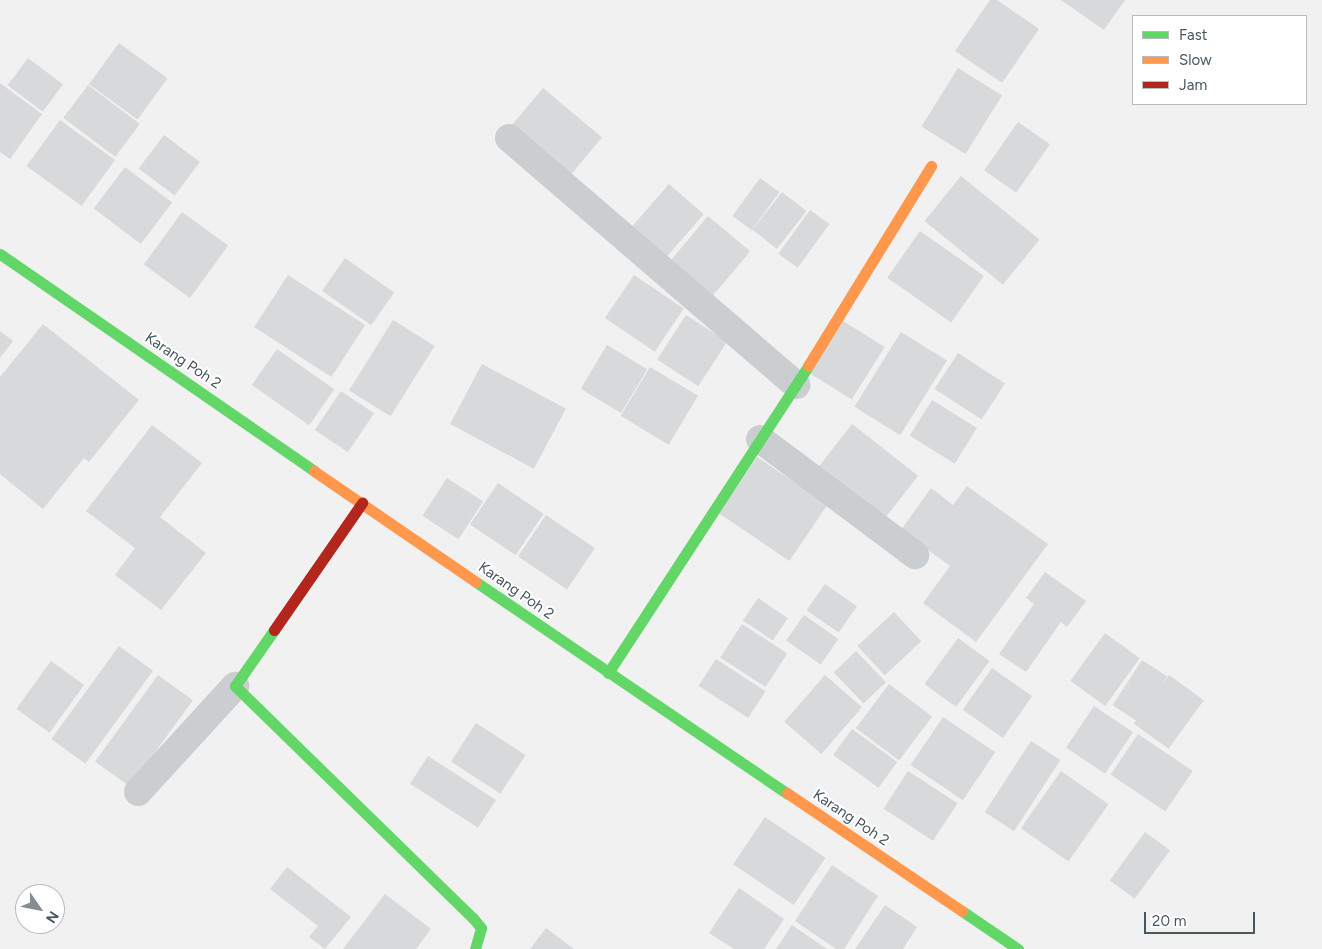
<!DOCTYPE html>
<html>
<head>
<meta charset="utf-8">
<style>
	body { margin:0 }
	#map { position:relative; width:1322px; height:949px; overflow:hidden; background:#f2f1f1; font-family:Figtree,sans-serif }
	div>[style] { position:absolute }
	.building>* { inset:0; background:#d8d9da; transform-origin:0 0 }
	.street>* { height:28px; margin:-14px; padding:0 14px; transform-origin:14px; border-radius:14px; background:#cbced0 }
	.fast>* { height:11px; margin:-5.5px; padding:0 5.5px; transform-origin:5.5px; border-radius:5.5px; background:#63d668 }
	.slow>* { height:11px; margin:-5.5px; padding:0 5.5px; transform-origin:5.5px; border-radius:5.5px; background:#ff974d }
	.jam>* { height:11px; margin:-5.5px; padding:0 5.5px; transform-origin:5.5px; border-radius:5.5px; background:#b3261e }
	span { translate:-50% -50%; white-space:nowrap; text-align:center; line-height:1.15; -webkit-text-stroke:4px #fff; paint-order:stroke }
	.street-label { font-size:15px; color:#47575f }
	.legend { position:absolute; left:1132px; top:15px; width:175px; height:90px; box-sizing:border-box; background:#fff; border:1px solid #b5bcbf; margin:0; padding:6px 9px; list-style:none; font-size:15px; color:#47575f }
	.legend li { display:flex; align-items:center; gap:10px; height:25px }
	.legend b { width:25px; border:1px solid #b5bcbf }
	.north { position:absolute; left:15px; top:884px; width:50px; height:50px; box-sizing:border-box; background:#fff; border:1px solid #b5bcbf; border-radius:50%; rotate:123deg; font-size:14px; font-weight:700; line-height:20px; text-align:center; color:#47575f }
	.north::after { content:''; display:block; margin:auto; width:18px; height:22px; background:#838d92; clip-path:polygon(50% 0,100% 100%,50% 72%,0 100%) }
	.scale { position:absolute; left:1144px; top:912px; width:111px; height:22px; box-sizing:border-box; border:2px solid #47575f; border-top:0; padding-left:6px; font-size:15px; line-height:18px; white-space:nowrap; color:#47575f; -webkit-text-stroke:4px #fff; paint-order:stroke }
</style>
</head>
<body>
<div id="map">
	<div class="building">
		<i style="clip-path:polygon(990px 0,997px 0,1039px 29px,1002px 83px,955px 51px)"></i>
		<i style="clip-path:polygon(1061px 0,1125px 0,1104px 30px)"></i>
		<i style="left:119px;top:43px;width:60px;height:51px;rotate:36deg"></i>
		<i style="left:28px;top:58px;width:44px;height:34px;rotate:37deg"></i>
		<i style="left:958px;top:68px;width:52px;height:69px;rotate:32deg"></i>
		<i style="clip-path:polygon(0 83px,42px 114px,10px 159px,0 152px)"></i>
		<i style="left:88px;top:85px;width:65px;height:41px;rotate:37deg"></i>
		<i style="left:543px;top:88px;width:77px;height:49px;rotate:40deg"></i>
		<i style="left:60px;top:120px;width:68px;height:57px;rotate:36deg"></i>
		<i style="left:1018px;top:122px;width:39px;height:59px;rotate:35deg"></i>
		<i style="left:164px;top:135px;width:45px;height:42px;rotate:37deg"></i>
		<i style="left:125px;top:167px;width:59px;height:52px;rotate:37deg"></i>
		<i style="left:961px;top:176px;width:101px;height:58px;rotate:39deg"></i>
		<i style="left:760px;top:178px;width:24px;height:47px;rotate:36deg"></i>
		<i style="left:669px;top:184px;width:46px;height:60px;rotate:41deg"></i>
		<i style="left:782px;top:192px;width:31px;height:48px;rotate:38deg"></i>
		<i style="left:810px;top:210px;width:24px;height:54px;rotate:36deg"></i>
		<i style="left:182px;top:212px;width:57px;height:65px;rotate:36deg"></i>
		<i style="left:708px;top:216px;width:55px;height:58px;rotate:40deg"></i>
		<i style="left:920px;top:231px;width:78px;height:57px;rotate:35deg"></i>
		<i style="left:345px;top:258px;width:60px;height:40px;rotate:35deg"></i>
		<i style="left:288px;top:275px;width:92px;height:62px;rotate:33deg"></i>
		<i style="left:634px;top:275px;width:60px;height:52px;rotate:34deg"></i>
		<i style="left:686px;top:315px;width:49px;height:53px;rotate:33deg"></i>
		<i style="left:393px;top:320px;width:49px;height:83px;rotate:32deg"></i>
		<i style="left:843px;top:321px;width:49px;height:62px;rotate:32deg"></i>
		<i style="clip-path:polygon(43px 324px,139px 400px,89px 462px,84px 458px,43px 509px,0 474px,0 377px)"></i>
		<i style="clip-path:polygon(0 331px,13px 341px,0 358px)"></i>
		<i style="left:901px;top:332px;width:54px;height:88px;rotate:32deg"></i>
		<i style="left:607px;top:345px;width:47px;height:51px;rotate:31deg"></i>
		<i style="left:277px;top:349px;width:70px;height:44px;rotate:35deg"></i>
		<i style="left:958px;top:353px;width:56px;height:43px;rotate:33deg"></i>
		<i style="left:482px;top:364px;width:95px;height:68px;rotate:28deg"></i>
		<i style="left:650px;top:367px;width:56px;height:57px;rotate:31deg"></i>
		<i style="left:341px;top:391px;width:40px;height:47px;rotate:34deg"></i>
		<i style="left:932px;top:400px;width:53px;height:42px;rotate:32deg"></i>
		<i style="left:852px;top:424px;width:84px;height:57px;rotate:38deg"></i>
		<i style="clip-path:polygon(152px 425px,202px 463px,160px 517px,206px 553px,161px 610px,115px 575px,135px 548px,86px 511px)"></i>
		<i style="left:757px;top:457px;width:85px;height:68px;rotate:34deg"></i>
		<i style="left:447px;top:478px;width:43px;height:45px;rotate:33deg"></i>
		<i style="left:498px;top:483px;width:55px;height:50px;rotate:34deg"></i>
		<i style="clip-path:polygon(967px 486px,1048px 544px,976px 642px,923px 603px,950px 566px,901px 530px,931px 488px,953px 505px)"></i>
		<i style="left:546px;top:515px;width:59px;height:50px;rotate:34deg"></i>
		<i style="clip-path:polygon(1045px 572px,1086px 601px,1067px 627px,1061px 622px,1026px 672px,999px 654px,1034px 604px,1026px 598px)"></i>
		<i style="left:825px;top:584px;width:39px;height:32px;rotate:35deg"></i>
		<i style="left:758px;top:598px;width:36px;height:27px;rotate:34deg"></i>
		<i style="left:894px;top:612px;width:40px;height:50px;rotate:47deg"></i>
		<i style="left:804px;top:615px;width:42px;height:31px;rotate:35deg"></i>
		<i style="left:742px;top:624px;width:54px;height:40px;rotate:33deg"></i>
		<i style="left:1105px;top:633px;width:43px;height:59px;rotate:36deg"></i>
		<i style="left:958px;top:638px;width:39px;height:57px;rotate:36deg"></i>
		<i style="left:119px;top:646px;width:42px;height:115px;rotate:36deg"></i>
		<i style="left:856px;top:651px;width:43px;height:31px;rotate:46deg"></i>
		<i style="left:716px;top:659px;width:59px;height:32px;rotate:33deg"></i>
		<i style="left:1142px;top:660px;width:30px;height:54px;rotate:33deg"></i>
		<i style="left:51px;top:661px;width:41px;height:59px;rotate:36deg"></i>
		<i style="left:992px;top:668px;width:49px;height:51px;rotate:35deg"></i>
		<i style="left:158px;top:675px;width:43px;height:107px;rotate:36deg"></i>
		<i style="left:825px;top:675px;width:49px;height:62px;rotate:41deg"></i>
		<i style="left:1169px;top:675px;width:43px;height:60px;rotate:36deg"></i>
		<i style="left:889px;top:684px;width:54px;height:55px;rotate:37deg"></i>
		<i style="left:1094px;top:706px;width:47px;height:50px;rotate:34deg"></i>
		<i style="left:943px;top:717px;width:63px;height:58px;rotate:34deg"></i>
		<i style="left:476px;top:723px;width:59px;height:46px;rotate:33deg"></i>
		<i style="left:852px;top:729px;width:56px;height:32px;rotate:36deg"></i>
		<i style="left:1138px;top:734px;width:66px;height:49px;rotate:34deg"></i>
		<i style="left:1031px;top:741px;width:35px;height:85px;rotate:33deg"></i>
		<i style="left:428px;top:756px;width:81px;height:33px;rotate:33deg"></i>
		<i style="left:908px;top:771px;width:59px;height:45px;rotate:33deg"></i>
		<i style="left:1061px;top:771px;width:58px;height:70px;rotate:35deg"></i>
		<i style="left:765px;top:817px;width:73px;height:57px;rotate:34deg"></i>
		<i style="left:1145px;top:832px;width:31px;height:60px;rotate:36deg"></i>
		<i style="clip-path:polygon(832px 865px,878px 896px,844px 949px,836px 949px,795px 921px)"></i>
		<i style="clip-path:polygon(287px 867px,351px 917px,325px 949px,309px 937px,318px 926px,270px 889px)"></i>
		<i style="clip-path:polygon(739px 888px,784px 919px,764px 949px,734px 949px,709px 933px)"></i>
		<i style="clip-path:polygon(385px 894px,431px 929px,416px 949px,343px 949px)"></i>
		<i style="clip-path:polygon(885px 905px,917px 927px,903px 949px,855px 949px)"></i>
		<i style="clip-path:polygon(792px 925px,827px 949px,776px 949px)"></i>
		<i style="clip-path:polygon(546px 928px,574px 949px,530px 949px)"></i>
	</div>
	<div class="street">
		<i style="left:509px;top:138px;width:379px;rotate:40.7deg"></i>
		<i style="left:760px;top:439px;width:194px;rotate:36.8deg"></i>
		<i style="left:138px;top:792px;width:144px;rotate:-47.5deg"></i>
	</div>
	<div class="fast">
		<i style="left:0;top:254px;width:382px;rotate:34.6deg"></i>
		<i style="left:476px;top:582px;width:376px;rotate:34.2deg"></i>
		<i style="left:274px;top:630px;width:68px;rotate:124.9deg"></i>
		<i style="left:235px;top:686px;width:332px;rotate:44.3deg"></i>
		<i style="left:473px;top:918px;width:13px;rotate:51deg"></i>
		<i style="left:481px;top:928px;width:22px;rotate:106deg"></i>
		<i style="left:608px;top:673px;width:366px;rotate:-56.9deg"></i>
		<i style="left:962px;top:911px;width:68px;rotate:34.2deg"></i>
	</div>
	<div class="slow">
		<i style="left:808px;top:366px;width:235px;rotate:-58.4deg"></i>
		<i style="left:314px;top:471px;width:196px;rotate:34.4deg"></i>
		<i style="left:787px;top:793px;width:211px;rotate:34deg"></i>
	</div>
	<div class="jam">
		<i style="left:274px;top:630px;width:155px;rotate:-55.3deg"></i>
	</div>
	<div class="street-label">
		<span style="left:183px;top:361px;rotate:34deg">Karang Poh 2</span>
		<span style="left:516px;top:591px;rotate:35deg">Karang Poh 2</span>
		<span style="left:851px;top:818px;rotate:34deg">Karang Poh 2</span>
	</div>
	<ul class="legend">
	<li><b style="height:6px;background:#63d668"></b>Fast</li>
	<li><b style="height:6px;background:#ff974d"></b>Slow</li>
	<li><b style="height:6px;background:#b3261e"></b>Jam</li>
	</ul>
	<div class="north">N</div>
	<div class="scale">20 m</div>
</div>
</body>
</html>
